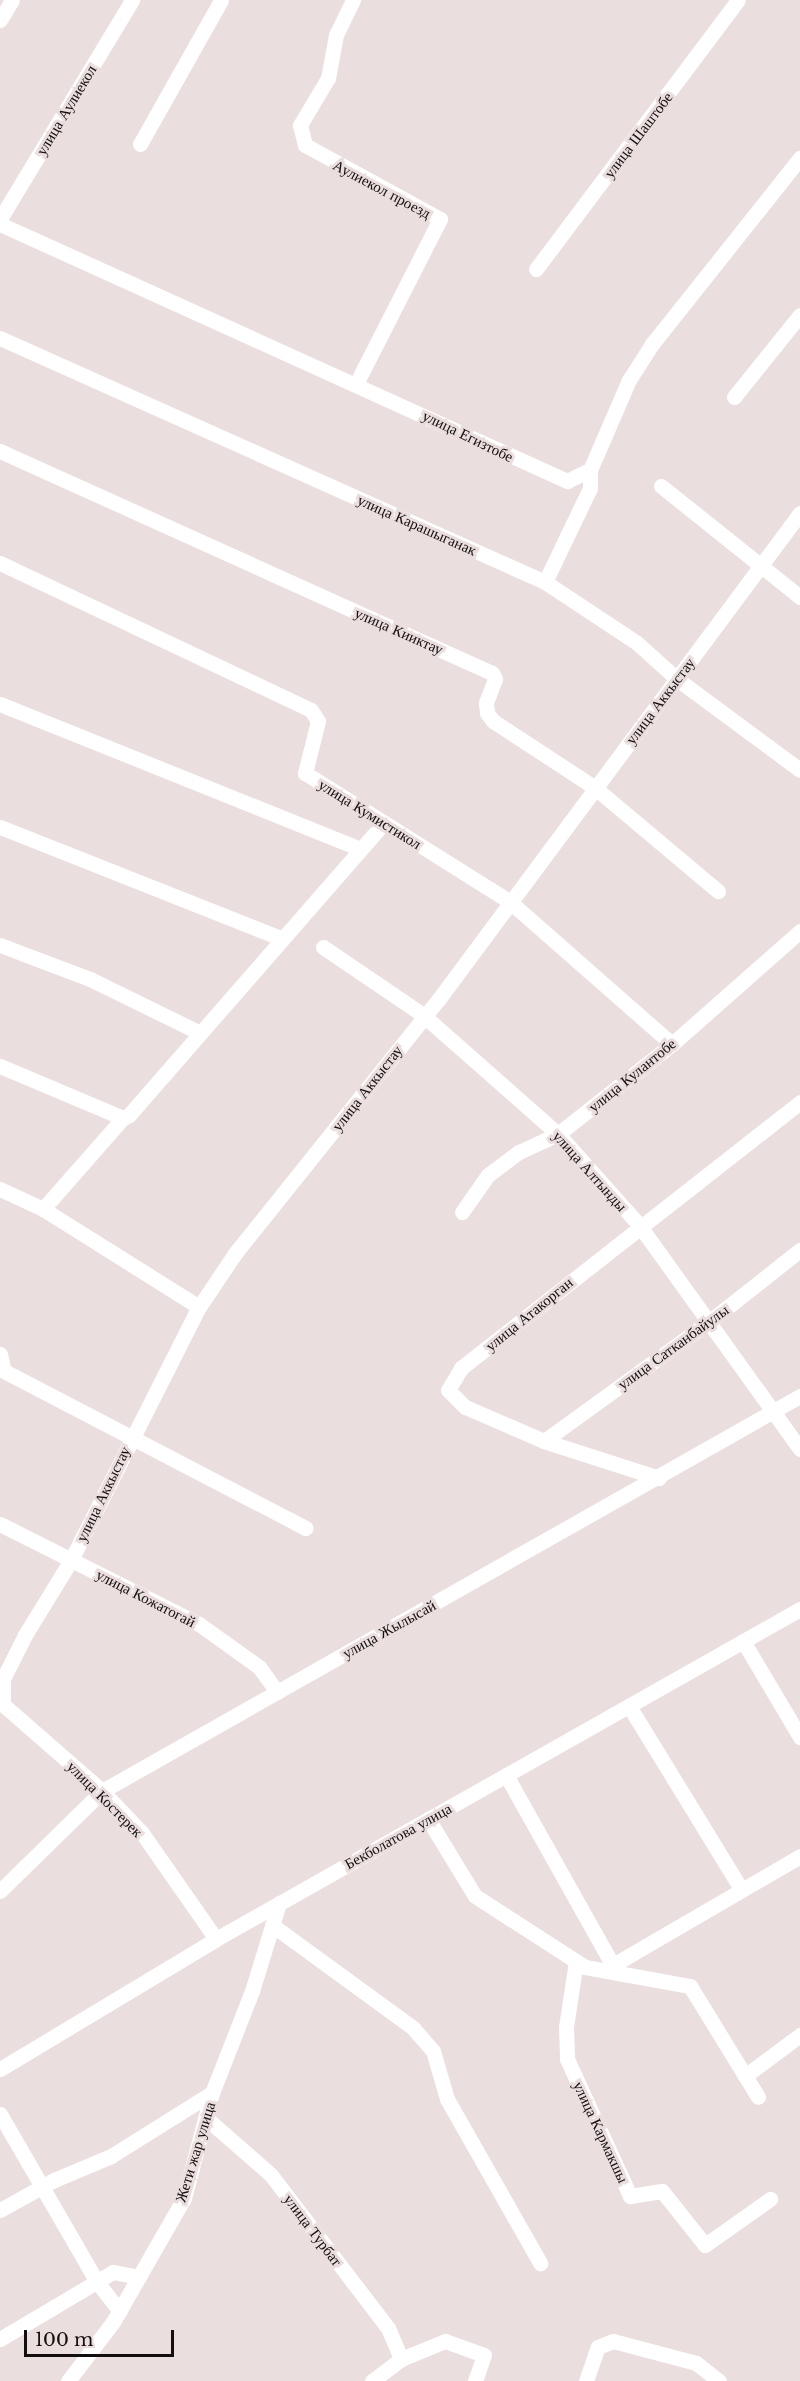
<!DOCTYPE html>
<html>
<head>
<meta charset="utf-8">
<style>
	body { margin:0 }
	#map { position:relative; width:800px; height:2381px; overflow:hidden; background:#ebdede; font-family:"Libre Baskerville",serif }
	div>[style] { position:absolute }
	.minor>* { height:15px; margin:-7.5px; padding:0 7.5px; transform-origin:7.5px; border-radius:7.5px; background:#fff }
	span { translate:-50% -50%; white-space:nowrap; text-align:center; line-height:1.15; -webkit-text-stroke:6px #ebdede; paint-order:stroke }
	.street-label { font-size:15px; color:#130f0f }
	.scale { position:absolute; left:24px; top:2330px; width:150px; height:27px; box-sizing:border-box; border:3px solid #130f0f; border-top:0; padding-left:8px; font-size:18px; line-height:21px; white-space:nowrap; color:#130f0f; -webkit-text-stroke:4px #ebdede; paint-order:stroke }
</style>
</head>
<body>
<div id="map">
	<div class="minor">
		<i style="left:353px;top:0;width:39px;rotate:116deg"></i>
		<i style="left:336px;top:35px;width:44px;rotate:100.5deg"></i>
		<i style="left:328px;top:78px;width:55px;rotate:120.8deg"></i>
		<i style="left:300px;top:125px;width:21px;rotate:76deg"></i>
		<i style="left:305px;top:145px;width:154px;rotate:28.7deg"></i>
		<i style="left:440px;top:219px;width:183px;rotate:117deg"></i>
		<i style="left:0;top:20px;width:23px;rotate:-59deg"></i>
		<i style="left:140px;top:144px;width:165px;rotate:-60.6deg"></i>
		<i style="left:0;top:219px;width:256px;rotate:-58.9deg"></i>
		<i style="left:0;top:224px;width:623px;rotate:24.38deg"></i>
		<i style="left:567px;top:481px;width:25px;rotate:-26deg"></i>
		<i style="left:590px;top:470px;width:98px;rotate:-66.6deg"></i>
		<i style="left:629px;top:380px;width:43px;rotate:-57.4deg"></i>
		<i style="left:652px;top:344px;width:238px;rotate:-51.5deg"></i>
		<i style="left:536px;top:269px;width:336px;rotate:-53.1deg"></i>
		<i style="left:0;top:338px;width:597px;rotate:24.12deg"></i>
		<i style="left:545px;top:582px;width:110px;rotate:33.5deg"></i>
		<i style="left:637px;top:643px;width:54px;rotate:42deg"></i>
		<i style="left:677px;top:679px;width:153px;rotate:36.5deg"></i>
		<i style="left:734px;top:397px;width:105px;rotate:-51.2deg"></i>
		<i style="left:0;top:451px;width:540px;rotate:24.29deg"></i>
		<i style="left:492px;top:673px;width:7px;rotate:63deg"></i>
		<i style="left:495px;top:679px;width:26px;rotate:111deg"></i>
		<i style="left:486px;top:703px;width:10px;rotate:84deg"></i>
		<i style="left:487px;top:713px;width:10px;rotate:53deg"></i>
		<i style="left:493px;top:721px;width:121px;rotate:33.2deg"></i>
		<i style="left:594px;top:787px;width:162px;rotate:40deg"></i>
		<i style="left:661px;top:486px;width:178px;rotate:38.6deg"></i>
		<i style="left:0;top:563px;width:344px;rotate:25.3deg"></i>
		<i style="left:311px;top:710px;width:13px;rotate:58deg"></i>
		<i style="left:318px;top:721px;width:54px;rotate:104deg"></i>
		<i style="left:305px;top:773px;width:241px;rotate:32.1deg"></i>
		<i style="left:509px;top:901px;width:217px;rotate:41.3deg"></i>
		<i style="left:545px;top:582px;width:104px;rotate:-64.4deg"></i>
		<i style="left:590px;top:488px;width:18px;rotate:-90deg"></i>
		<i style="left:0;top:704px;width:389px;rotate:21.9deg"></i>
		<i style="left:0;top:827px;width:301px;rotate:21.6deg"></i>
		<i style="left:0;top:945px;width:96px;rotate:20.7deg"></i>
		<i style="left:90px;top:979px;width:123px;rotate:26.1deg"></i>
		<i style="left:323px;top:947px;width:121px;rotate:34.2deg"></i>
		<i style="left:423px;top:1015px;width:180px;rotate:41.4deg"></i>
		<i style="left:558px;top:1134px;width:122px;rotate:48.3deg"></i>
		<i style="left:639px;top:1225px;width:276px;rotate:54.3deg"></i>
		<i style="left:0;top:1066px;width:134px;rotate:22.9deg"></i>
		<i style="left:123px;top:1118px;width:7px;rotate:-27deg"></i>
		<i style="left:129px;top:1115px;width:388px;rotate:-48.9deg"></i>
		<i style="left:0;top:1189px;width:47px;rotate:24.9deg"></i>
		<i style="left:43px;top:1209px;width:121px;rotate:-48.7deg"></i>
		<i style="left:43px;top:1209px;width:184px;rotate:32.1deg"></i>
		<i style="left:462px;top:1212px;width:45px;rotate:-54.9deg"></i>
		<i style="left:488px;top:1175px;width:39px;rotate:-37deg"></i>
		<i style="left:519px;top:1152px;width:43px;rotate:-24.8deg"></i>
		<i style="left:558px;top:1134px;width:145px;rotate:-38.3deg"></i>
		<i style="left:672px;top:1044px;width:171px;rotate:-41.4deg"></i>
		<i style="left:0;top:1354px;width:17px;rotate:77deg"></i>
		<i style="left:4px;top:1371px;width:340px;rotate:27.5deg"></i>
		<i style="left:544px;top:1441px;width:205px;rotate:-35.9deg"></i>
		<i style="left:710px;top:1321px;width:115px;rotate:-38.3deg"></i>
		<i style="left:659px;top:1478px;width:121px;rotate:-162.2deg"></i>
		<i style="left:544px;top:1441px;width:86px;rotate:-156.7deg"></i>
		<i style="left:465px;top:1407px;width:24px;rotate:-135deg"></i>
		<i style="left:448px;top:1390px;width:26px;rotate:-59deg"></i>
		<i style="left:461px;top:1368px;width:431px;rotate:-38.1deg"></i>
		<i style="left:0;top:1524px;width:223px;rotate:26.7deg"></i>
		<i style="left:199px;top:1624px;width:74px;rotate:35.6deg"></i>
		<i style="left:259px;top:1667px;width:31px;rotate:54deg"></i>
		<i style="left:743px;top:1641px;width:112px;rotate:59.3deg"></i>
		<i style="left:0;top:1702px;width:135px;rotate:41.1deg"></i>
		<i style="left:102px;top:1791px;width:58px;rotate:46.4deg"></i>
		<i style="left:142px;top:1833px;width:129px;rotate:55.1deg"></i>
		<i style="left:3px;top:1703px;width:24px;rotate:-90deg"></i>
		<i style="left:3px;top:1679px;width:49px;rotate:-63.4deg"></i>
		<i style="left:25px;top:1635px;width:88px;rotate:-58.5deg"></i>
		<i style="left:71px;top:1560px;width:284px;rotate:-63.2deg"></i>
		<i style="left:199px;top:1307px;width:66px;rotate:-56.1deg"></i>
		<i style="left:236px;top:1252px;width:323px;rotate:-51.3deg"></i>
		<i style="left:438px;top:1000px;width:607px;rotate:-53.38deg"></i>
		<i style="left:629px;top:1706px;width:215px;rotate:58.5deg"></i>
		<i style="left:506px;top:1775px;width:227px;rotate:60.7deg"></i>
		<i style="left:428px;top:1819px;width:90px;rotate:58.6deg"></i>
		<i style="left:475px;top:1896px;width:131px;rotate:32.8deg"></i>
		<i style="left:585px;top:1967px;width:107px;rotate:10.3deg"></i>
		<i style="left:690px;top:1986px;width:130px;rotate:58.5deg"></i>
		<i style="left:0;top:1891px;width:143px;rotate:-44.4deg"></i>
		<i style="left:102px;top:1791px;width:802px;rotate:-29.51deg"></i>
		<i style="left:272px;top:1925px;width:175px;rotate:36.1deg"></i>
		<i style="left:413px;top:2028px;width:30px;rotate:49deg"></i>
		<i style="left:433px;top:2051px;width:50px;rotate:73.7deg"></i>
		<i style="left:447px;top:2099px;width:189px;rotate:60.4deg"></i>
		<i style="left:576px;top:1961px;width:67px;rotate:98.6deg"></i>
		<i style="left:566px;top:2027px;width:32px;rotate:88deg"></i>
		<i style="left:567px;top:2059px;width:151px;rotate:65.3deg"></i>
		<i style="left:630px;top:2196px;width:32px;rotate:-9deg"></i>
		<i style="left:662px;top:2191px;width:69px;rotate:51.5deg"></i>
		<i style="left:705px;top:2245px;width:80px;rotate:-35.3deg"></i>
		<i style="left:613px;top:1965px;width:216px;rotate:-30.2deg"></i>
		<i style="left:0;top:2069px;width:252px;rotate:-31deg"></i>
		<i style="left:216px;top:1939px;width:671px;rotate:-29.47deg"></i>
		<i style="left:745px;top:2076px;width:69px;rotate:-36.7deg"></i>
		<i style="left:0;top:2114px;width:194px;rotate:60deg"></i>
		<i style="left:97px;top:2282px;width:37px;rotate:52deg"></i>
		<i style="left:206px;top:2118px;width:86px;rotate:41.2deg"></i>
		<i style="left:271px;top:2175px;width:193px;rotate:52.6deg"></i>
		<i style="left:388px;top:2328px;width:34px;rotate:67deg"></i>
		<i style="left:0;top:2210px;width:62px;rotate:-29.1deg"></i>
		<i style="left:54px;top:2180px;width:62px;rotate:-22.8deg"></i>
		<i style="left:111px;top:2156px;width:119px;rotate:-32deg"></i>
		<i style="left:0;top:2339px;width:131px;rotate:-30.7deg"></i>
		<i style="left:113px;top:2272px;width:26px;rotate:11deg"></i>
		<i style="left:68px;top:2381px;width:74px;rotate:-52.7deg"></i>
		<i style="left:113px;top:2322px;width:143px;rotate:-60.2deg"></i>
		<i style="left:184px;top:2198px;width:109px;rotate:-75.1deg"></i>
		<i style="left:212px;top:2093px;width:110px;rotate:-68.6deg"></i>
		<i style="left:252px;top:1991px;width:92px;rotate:-72.9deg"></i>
		<i style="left:372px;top:2381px;width:36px;rotate:-37deg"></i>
		<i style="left:401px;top:2359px;width:48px;rotate:-22.2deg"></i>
		<i style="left:445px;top:2341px;width:41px;rotate:19.7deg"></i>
		<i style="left:484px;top:2355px;width:28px;rotate:109deg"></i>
		<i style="left:586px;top:2381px;width:36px;rotate:-71deg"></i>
		<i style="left:598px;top:2347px;width:16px;rotate:-22deg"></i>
		<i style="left:613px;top:2341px;width:86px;rotate:14.8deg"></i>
		<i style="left:696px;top:2363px;width:29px;rotate:38deg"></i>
	</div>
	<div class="street-label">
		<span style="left:66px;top:110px;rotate:-59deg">улица Аулиекол</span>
		<span style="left:638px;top:135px;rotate:-53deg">улица Шаштобе</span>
		<span style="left:382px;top:189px;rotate:28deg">Аулиекол проезд</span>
		<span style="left:468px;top:436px;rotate:26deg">улица Егизтобе</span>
		<span style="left:417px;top:525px;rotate:24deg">улица Карашыганак</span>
		<span style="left:399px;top:631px;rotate:24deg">улица Кииктау</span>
		<span style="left:660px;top:701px;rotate:-53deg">улица Аккыстау</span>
		<span style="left:370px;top:814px;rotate:32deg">улица Кумистикол</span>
		<span style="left:632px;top:1075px;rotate:-39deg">улица Кулантобе</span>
		<span style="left:367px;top:1088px;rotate:-52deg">улица Аккыстау</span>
		<span style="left:590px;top:1171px;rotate:48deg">улица Алтынды</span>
		<span style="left:529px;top:1314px;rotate:-39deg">улица Атакорган</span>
		<span style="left:673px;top:1347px;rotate:-36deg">улица Сатканбайулы</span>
		<span style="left:103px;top:1494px;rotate:-64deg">улица Аккыстау</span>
		<span style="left:146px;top:1598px;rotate:27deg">улица Кожатогай</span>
		<span style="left:389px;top:1629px;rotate:-29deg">улица Жылысай</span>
		<span style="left:105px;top:1799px;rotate:45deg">улица Костерек</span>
		<span style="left:398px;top:1836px;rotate:-29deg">Бекболатова улица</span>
		<span style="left:601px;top:2132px;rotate:65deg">улица Кармакшы</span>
		<span style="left:195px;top:2152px;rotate:-73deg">Жети жар улица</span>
		<span style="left:313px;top:2230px;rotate:53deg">улица Турбат</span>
	</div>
	<div class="scale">100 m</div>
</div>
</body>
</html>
